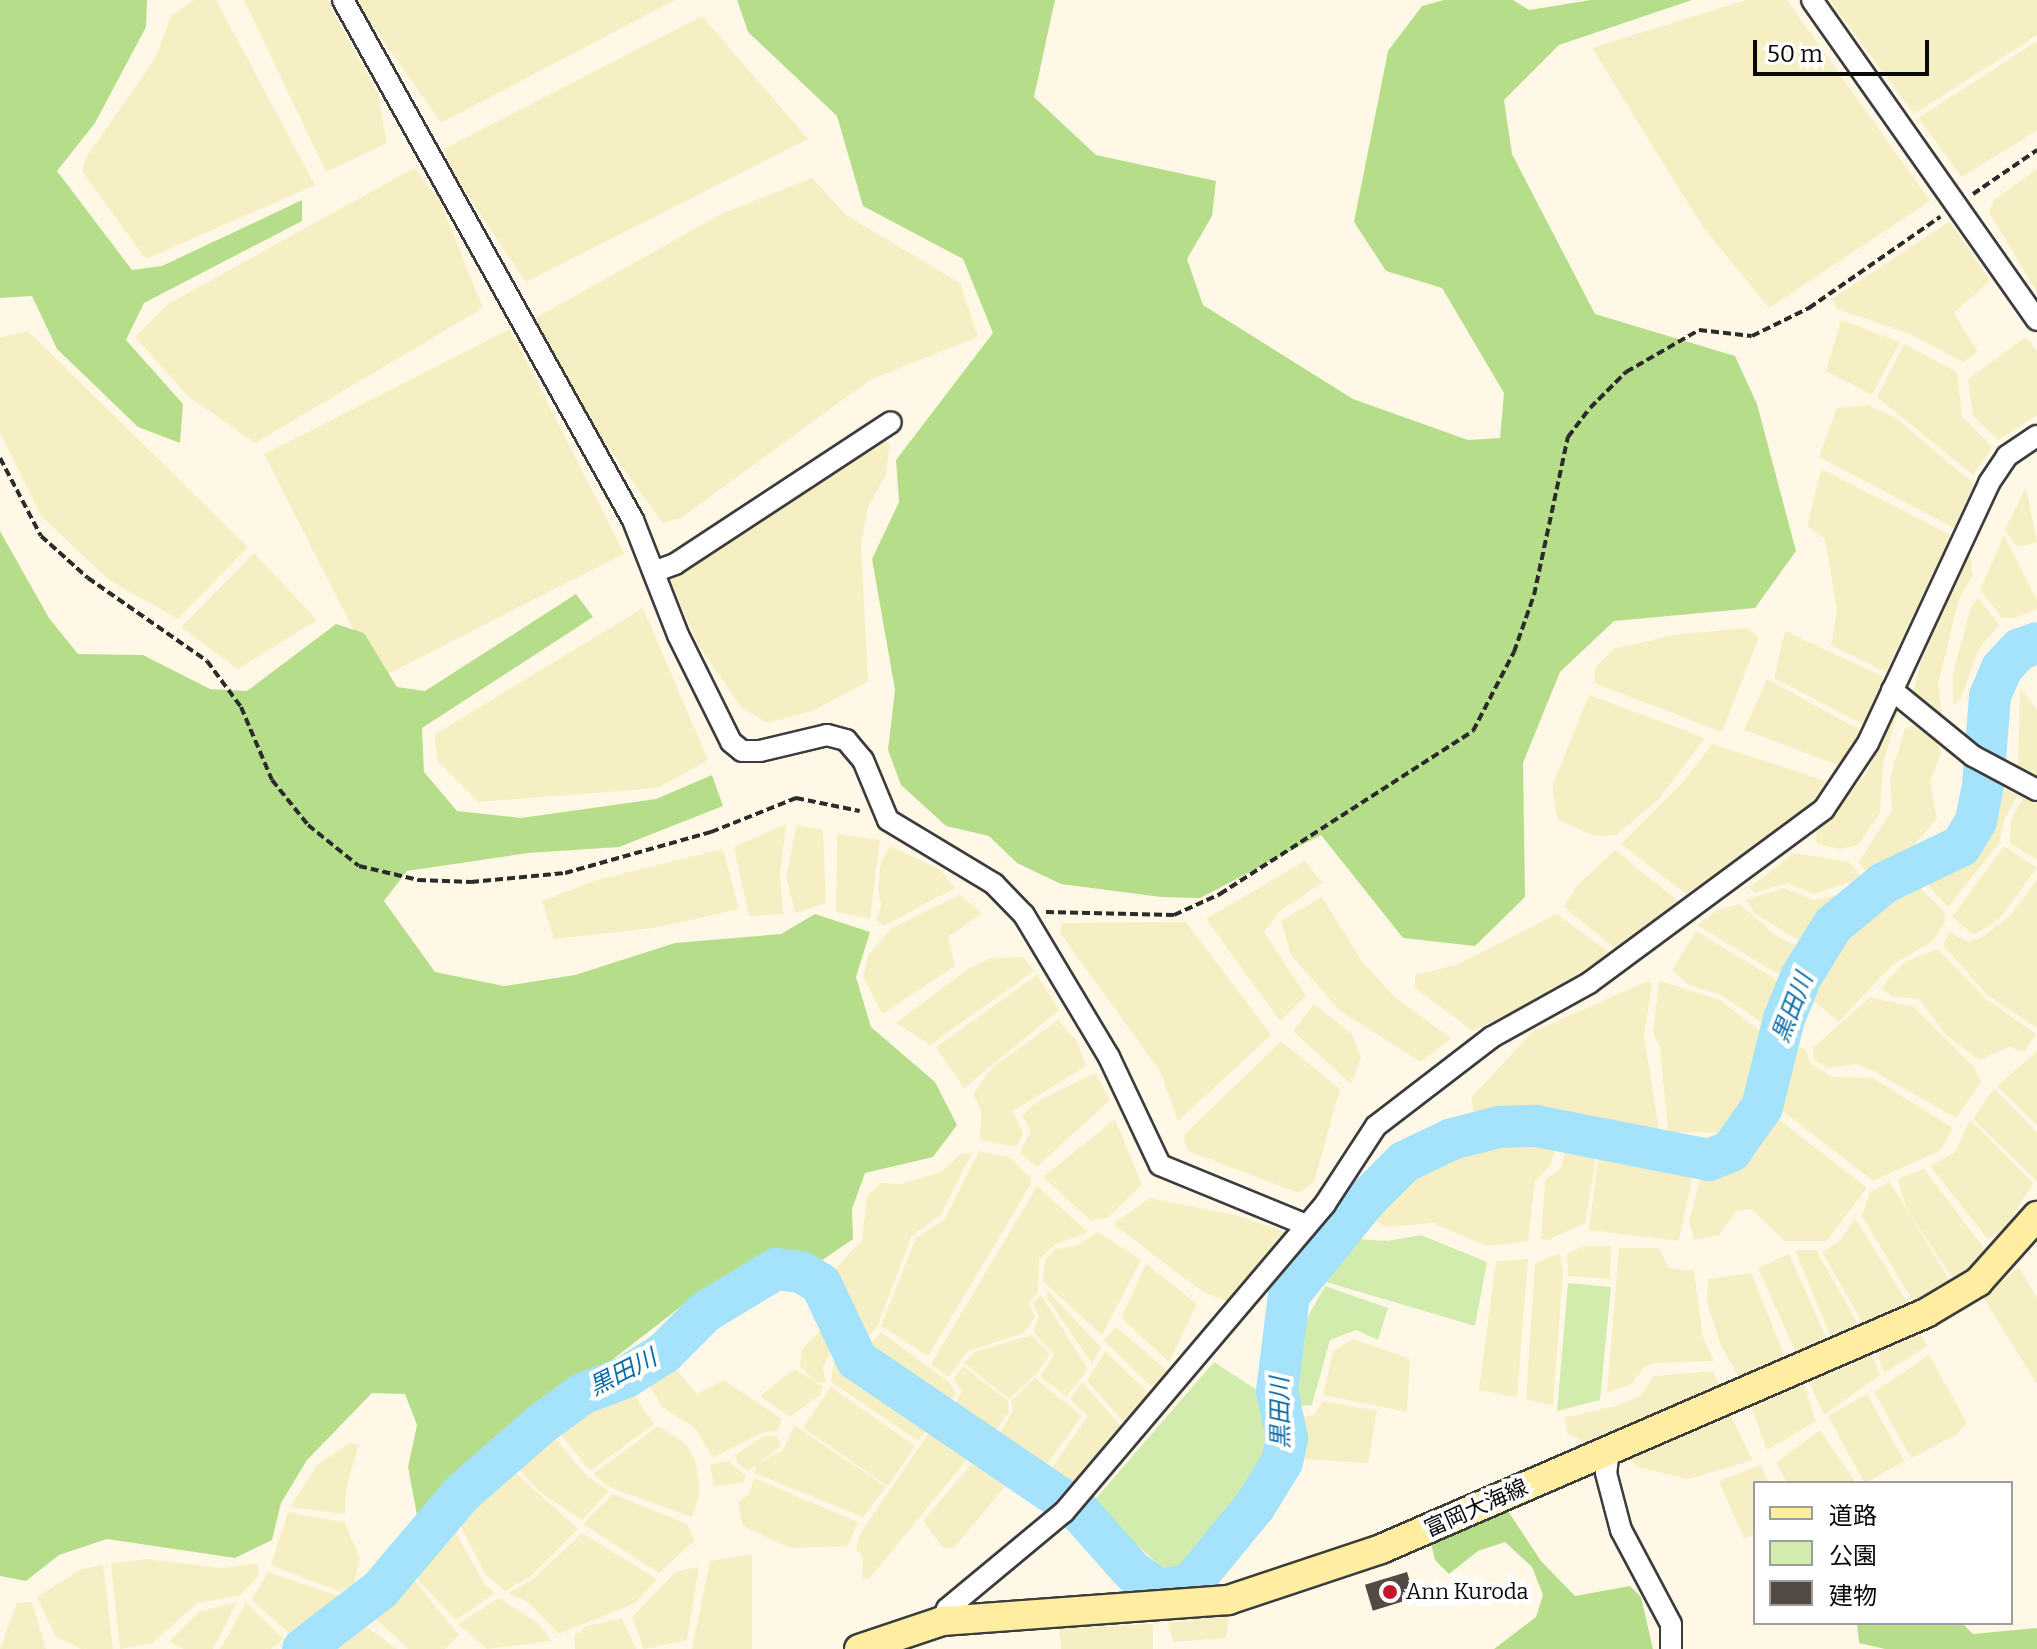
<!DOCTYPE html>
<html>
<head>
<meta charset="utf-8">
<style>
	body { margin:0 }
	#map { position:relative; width:2037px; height:1649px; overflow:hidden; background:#fff8e6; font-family:Bitter,"Noto Sans JP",serif }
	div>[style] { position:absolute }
	.farmland>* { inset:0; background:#f7efc4; transform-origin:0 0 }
	.green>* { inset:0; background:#d2ecad }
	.forest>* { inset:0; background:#b6de8a }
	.river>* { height:42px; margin:-21px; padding:0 21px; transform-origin:21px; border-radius:21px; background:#a5e2fc }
	.building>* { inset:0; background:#534945; transform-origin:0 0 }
	.path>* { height:4px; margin-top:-2px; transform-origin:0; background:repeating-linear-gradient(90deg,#2b2b2b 0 8px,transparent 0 12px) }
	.roads { filter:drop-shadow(2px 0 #3c3c3c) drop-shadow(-2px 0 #3c3c3c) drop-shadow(0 2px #3c3c3c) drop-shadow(0 -2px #3c3c3c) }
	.minor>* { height:20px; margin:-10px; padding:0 10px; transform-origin:10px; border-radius:10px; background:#fff }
	.secondary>* { height:28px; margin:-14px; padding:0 14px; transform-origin:14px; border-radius:14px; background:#ffeea1 }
	.dots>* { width:22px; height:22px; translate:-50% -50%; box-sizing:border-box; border:4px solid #fff; border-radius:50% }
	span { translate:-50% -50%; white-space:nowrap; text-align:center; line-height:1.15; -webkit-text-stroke:8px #fff; paint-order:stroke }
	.street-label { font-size:22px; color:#090909 }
	.poi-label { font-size:22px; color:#090909 }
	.left { translate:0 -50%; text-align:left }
	.water-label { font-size:24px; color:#096ca4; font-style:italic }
	.legend { position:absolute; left:1753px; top:1481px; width:260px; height:144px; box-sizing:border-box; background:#fff; border:2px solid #9d9d9d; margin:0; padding:10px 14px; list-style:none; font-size:24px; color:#090909 }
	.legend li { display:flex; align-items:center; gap:16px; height:40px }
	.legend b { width:40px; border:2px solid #9d9d9d }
	.scale { position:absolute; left:1753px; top:40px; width:176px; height:36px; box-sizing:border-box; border:4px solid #090909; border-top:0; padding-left:10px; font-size:24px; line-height:28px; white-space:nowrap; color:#090909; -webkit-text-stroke:6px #fff; paint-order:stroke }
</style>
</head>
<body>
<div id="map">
	<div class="farmland">
		<i style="clip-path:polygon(194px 0,216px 0,315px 185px,146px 259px,83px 173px,85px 159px,156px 57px,171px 16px)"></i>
		<i style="clip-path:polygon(244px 0,327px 0,378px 94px,387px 143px,326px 172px)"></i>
		<i style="clip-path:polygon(355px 0,675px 0,441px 123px)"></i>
		<i style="clip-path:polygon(1746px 0,1787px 0,1930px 201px,1769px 308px,1702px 226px,1592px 48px)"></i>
		<i style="clip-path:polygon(1829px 0,2037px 0,2037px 35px,1914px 114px)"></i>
		<i style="clip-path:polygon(702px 16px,808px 139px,526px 282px,451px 170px,444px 149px)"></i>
		<i style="clip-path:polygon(2037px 41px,2037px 130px,1962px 177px,1918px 118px)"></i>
		<i style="clip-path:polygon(414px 168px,439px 199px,483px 308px,255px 443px,188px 396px,135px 337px,168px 304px)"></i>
		<i style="clip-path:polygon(2037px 169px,2037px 292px,1989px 212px,1994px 200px)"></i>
		<i style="clip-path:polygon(812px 178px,846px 215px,960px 283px,978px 337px,870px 380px,681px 518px,663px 523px,576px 404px,532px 320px,721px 214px)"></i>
		<i style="clip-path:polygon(1950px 221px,1990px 281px,1954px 313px,1978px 352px,1963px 362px,1912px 335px,1837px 309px,1832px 299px)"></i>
		<i style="clip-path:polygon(1841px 320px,1900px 342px,1872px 395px,1826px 371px)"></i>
		<i style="left:510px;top:329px;width:252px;height:276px;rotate:63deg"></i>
		<i style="clip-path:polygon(28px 331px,248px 547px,178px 619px,109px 580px,41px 516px,0 433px,0 337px)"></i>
		<i style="clip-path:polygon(2026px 337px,2037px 351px,2037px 415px,1998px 440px,1973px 416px,1968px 379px)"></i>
		<i style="clip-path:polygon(1904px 344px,1957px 372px,1962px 416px,1992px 447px,1973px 475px,1877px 397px)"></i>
		<i style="clip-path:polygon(1868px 405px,1897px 419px,1974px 484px,1954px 528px,1819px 457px,1837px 408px)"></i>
		<i style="clip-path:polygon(880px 440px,890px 443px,886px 475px,868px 507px,861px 543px,868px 681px,815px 710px,767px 723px,741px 707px,699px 646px,670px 580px)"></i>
		<i style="clip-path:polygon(1821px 469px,1951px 535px,1886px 672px,1831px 645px,1837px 610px,1825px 539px,1807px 526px)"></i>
		<i style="clip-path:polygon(2026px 487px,2037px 542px,2017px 547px,2005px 530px)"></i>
		<i style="clip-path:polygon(2004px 535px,2037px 600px,2037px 609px,2014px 618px,2002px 618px,1980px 590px)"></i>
		<i style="clip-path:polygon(254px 553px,317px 620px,238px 669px,181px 627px)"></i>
		<i style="clip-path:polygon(1970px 556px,1973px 575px,1959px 599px,1938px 684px,1943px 723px,1913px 692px,1935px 609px,1954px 568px)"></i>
		<i style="clip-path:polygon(1979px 599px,1999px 625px,1979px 649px,1960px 700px,1953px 705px,1953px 673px,1972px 604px)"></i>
		<i style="clip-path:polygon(643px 608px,708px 760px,658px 788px,478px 802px,438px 762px,434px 735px)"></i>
		<i style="clip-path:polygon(1747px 628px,1759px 637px,1722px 732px,1594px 683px,1595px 668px,1613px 649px,1674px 635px)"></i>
		<i style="clip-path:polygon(1785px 631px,1884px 677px,1864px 725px,1774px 678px)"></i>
		<i style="clip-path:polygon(1767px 679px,1862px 731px,1841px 766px,1744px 730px)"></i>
		<i style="clip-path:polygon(2020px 688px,2037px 709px,2037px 776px,2018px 766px)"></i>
		<i style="clip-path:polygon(1589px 695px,1705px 738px,1658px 800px,1616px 835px,1594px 836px,1557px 819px,1552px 787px)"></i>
		<i style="clip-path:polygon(1899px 709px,1883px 763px,1880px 813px,1858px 845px,1840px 849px,1817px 844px,1816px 831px,1867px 773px,1892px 711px)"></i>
		<i style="clip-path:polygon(1913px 725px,1937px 743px,1941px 753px,1930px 782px,1937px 819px,1908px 852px,1871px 875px,1858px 863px,1892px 810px,1890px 777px,1905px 729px)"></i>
		<i style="clip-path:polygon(1712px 744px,1829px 782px,1825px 794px,1796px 820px,1686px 894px,1621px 844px,1685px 780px)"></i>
		<i style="clip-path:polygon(2009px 789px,2018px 795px,2005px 818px,1999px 843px,1948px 907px,1924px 882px,1960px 868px,1980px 851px,2001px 794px)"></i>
		<i style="clip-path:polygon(2024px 796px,2037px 803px,2037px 860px,2010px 843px,2011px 819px)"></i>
		<i style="clip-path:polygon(786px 824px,780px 875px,783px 914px,749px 916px,734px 847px)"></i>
		<i style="clip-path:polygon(797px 825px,823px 830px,826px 903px,795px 913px,786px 876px)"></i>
		<i style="clip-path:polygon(837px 834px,880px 840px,870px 919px,836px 912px)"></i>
		<i style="clip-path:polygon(890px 846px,939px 869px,955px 888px,884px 926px,876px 920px,881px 905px,878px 887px,881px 862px)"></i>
		<i style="clip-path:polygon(2004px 846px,2037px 868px,1999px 919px,1974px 935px,1952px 917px)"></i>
		<i style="clip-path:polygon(723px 849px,739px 909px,654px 928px,554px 939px,542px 901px,597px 880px)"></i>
		<i style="clip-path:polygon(1615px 850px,1678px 901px,1616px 949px,1564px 907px,1576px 887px)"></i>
		<i style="clip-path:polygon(1794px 853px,1849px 862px,1862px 878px,1814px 894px,1787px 883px,1756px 893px,1749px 888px)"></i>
		<i style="clip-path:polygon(1305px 861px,1322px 883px,1280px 911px,1264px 932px,1306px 996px,1280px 1021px,1206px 919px)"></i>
		<i style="clip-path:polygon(2037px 880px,2037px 1028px,1987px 995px,1943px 945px,1949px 932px,1969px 942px,1984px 936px,2010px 915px)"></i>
		<i style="clip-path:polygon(1918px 886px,1944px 911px,1946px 920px,1933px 941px,1892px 965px,1839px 1022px,1810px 998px,1844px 938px,1861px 918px)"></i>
		<i style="clip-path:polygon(1784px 888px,1814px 900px,1840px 895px,1803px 943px,1755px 914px,1746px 900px)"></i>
		<i style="clip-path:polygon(960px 895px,982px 913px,948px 937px,955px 966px,882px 1014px,863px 976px,869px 954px,892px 928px)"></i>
		<i style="clip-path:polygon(1322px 897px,1363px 963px,1397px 999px,1451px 1038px,1421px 1062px,1340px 1011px,1291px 955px,1281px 921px)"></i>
		<i style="clip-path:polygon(1740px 904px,1775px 935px,1798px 947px,1781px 976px,1697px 925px,1717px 910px)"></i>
		<i style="clip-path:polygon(1557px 914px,1610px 953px,1546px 995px,1473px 1031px,1415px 988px,1415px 975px,1456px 965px)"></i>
		<i style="clip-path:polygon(1186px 922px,1271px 1035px,1178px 1121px,1160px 1071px,1060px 933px,1061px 923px)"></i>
		<i style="clip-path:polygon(1696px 931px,1777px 980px,1766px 1025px,1721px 995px,1689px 985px,1672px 970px)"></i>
		<i style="clip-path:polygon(1938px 949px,1985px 998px,2036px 1034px,2025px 1051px,2008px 1047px,1980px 1060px,1947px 1036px,1919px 999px,1892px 996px,1881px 988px,1904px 962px)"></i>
		<i style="clip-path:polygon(1023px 957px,1034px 971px,930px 1045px,896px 1023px,968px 969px,991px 958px)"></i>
		<i style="clip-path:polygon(1037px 975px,1059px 1010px,964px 1088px,936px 1047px)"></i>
		<i style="clip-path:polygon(1648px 981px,1652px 984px,1644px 1036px,1659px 1129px,1545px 1110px,1475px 1117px,1471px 1098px,1532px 1032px)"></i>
		<i style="clip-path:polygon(1659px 981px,1720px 1000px,1765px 1035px,1733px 1123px,1717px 1133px,1668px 1132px,1660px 1047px,1653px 1033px)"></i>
		<i style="clip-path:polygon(1870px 997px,1914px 1007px,1973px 1066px,1981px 1082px,1956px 1118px,1875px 1072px,1856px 1064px,1828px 1068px,1814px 1060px,1813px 1048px)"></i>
		<i style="clip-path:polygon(1314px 1004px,1352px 1034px,1361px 1058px,1351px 1084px,1293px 1031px)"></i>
		<i style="clip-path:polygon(1058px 1020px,1077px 1041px,1086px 1066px,1013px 1111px,1023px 1134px,1016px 1147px,980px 1140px,981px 1111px,973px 1094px,992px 1068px)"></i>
		<i style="clip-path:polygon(1281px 1041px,1340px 1089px,1314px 1182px,1299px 1193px,1188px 1151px,1183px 1136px)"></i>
		<i style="clip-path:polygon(1793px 1045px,1806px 1049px,1810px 1063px,1832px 1077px,1873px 1078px,1953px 1128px,1941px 1150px,1873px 1181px,1784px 1112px,1781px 1102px)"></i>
		<i style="clip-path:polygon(2037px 1051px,2037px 1126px,1997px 1086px)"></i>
		<i style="clip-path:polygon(1095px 1073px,1110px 1100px,1037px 1167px,1020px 1153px,1031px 1130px,1022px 1116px,1036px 1102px)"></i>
		<i style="clip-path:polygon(1994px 1088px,2037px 1132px,2037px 1182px,1973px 1119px)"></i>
		<i style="clip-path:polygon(1777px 1118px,1867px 1188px,1827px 1241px,1785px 1241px,1751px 1209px,1736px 1211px,1719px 1235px,1694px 1240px,1689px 1221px,1701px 1176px,1732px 1168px,1751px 1156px)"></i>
		<i style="clip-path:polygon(1115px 1119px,1142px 1185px,1107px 1218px,1090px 1220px,1043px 1177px)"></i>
		<i style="clip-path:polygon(1970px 1120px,2033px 1183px,2006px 1227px,1988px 1239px,1930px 1166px,1955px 1152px)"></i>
		<i style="clip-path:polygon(1498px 1144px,1557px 1145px,1551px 1164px,1535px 1182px,1528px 1241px,1486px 1246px,1433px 1223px,1386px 1227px,1376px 1222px,1400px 1182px,1442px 1156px)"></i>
		<i style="clip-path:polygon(1566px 1148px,1597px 1152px,1585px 1223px,1548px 1240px,1541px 1239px,1545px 1180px,1561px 1168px)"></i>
		<i style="clip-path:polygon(979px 1151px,1010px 1158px,1031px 1178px,1031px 1184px,928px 1356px,881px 1326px,916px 1238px,945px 1219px)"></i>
		<i style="clip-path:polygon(972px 1153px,941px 1214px,912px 1236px,877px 1327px,864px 1341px,853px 1330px,836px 1268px,862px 1240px,867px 1196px,881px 1183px,902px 1184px,941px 1172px,961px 1154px)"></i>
		<i style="clip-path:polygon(1605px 1156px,1692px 1178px,1679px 1241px,1589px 1230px,1598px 1159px)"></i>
		<i style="clip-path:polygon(1924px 1169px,1984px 1248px,1981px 1264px,1955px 1282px,1906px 1208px,1898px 1179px)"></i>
		<i style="clip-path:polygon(1890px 1182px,1952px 1284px,1914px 1303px,1862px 1216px,1870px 1192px)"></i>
		<i style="clip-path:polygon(1037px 1186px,1088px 1232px,1054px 1245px,1039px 1260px,1038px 1292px,1029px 1303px,1035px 1317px,1024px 1333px,968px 1351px,948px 1377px,931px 1364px)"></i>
		<i style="clip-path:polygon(1150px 1198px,1235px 1215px,1284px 1232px,1282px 1245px,1232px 1303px,1204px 1293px,1113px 1224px)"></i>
		<i style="clip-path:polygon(1855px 1218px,1909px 1305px,1865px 1327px,1822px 1252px,1840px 1241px)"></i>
		<i style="clip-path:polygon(1098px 1232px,1141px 1260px,1102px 1335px,1043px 1282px,1045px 1260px,1054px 1250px,1078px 1245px)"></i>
		<i style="clip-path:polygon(1585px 1246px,1611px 1246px,1610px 1279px,1568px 1276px,1567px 1253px)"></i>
		<i style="clip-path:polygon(1619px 1248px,1659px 1248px,1669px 1268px,1694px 1271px,1703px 1338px,1714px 1361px,1655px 1363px,1644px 1367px,1633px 1383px,1607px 1393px)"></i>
		<i style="clip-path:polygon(1795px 1250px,1816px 1250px,1861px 1329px,1833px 1343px)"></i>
		<i style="clip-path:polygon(1560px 1253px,1563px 1272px,1553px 1406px,1526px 1399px,1535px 1263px)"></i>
		<i style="left:1789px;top:1254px;width:98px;height:34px;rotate:66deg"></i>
		<i style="clip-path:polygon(1528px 1259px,1517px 1397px,1479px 1390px,1496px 1261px)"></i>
		<i style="clip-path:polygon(1146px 1264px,1197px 1304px,1169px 1362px,1121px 1318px)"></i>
		<i style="clip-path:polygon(2019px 1267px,2037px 1298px,2037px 1384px,1983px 1297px)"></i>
		<i style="clip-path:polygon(1751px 1273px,1786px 1360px,1739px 1377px,1721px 1346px,1707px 1302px,1708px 1279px)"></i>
		<i style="clip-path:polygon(1047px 1290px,1101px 1347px,1092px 1364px,1047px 1298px)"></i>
		<i style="clip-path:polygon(1041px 1295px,1088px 1369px,1066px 1397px,1040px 1376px,1054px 1354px,1033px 1332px,1039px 1316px,1033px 1303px)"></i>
		<i style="clip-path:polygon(1116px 1327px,1170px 1373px,1155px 1390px,1104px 1341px)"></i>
		<i style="clip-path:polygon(820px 1331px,832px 1347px,823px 1367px,826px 1382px,816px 1382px,800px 1367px,802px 1349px)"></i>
		<i style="clip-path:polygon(1919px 1331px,1927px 1346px,1884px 1373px,1876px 1349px)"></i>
		<i style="clip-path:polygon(881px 1332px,950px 1383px,956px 1393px,947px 1406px,868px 1347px)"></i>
		<i style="clip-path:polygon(1031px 1335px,1050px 1354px,1037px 1373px,1009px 1399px,964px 1363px,974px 1352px)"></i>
		<i style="clip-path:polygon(1353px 1339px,1410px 1359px,1407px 1412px,1323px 1395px,1333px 1351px)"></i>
		<i style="clip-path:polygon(1105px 1351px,1152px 1396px,1125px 1424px,1087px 1381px)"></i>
		<i style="clip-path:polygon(1870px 1351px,1880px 1375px,1824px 1415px,1808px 1381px)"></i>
		<i style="clip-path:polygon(835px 1352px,868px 1384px,929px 1426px,918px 1441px,831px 1382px)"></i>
		<i style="clip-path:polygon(1929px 1355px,1967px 1423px,1956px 1435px,1911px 1458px,1874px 1392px)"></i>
		<i style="clip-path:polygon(669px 1361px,697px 1394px,724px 1380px,782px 1419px,778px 1430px,761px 1433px,713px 1458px,695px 1428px,661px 1406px,649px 1384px,652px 1374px)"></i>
		<i style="clip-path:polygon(963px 1366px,1008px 1401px,1009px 1412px,991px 1437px,951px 1410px,962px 1391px,953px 1379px)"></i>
		<i style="clip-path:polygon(794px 1369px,823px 1386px,820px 1395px,790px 1417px,760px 1396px)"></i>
		<i style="clip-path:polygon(1713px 1371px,1721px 1387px,1673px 1409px,1588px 1444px,1567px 1433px,1565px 1418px,1619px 1405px,1641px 1395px,1654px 1376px)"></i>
		<i style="clip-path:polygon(1035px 1378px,1082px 1416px,1041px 1472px,996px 1439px,1012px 1412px,1011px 1401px)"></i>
		<i style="clip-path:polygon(1082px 1382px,1122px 1427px,1072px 1490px,1047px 1475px,1088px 1416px,1070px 1399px)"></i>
		<i style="clip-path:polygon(1803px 1382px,1816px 1421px,1767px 1450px,1750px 1404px)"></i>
		<i style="clip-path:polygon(628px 1386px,654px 1424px,590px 1471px,559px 1432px,592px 1400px)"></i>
		<i style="left:831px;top:1387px;width:103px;height:49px;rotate:35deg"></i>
		<i style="left:1867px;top:1394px;width:77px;height:45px;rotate:61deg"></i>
		<i style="clip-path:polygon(1323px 1401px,1377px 1411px,1368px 1463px,1300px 1459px,1305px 1436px,1300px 1417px,1314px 1415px)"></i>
		<i style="clip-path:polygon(1730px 1413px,1752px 1460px,1689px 1479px,1637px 1467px,1629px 1457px)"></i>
		<i style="clip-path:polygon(794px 1425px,886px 1487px,863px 1517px,754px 1473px,756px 1465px,784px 1449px)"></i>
		<i style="clip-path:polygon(658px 1426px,687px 1445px,696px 1462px,700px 1493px,692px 1517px,609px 1487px,593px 1474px)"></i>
		<i style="clip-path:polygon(932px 1428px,969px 1457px,869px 1579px,862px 1578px,863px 1557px,856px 1550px,861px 1532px)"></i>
		<i style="clip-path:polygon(1820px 1430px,1856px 1483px,1787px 1483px,1776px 1463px)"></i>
		<i style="clip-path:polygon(553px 1436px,588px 1477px,609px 1491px,582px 1520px,541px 1493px,512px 1462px)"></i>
		<i style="clip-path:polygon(776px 1436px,781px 1446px,749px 1471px,738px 1464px,735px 1455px,762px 1437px)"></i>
		<i style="clip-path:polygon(350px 1443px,359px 1445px,346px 1488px,345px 1514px,290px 1507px,317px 1465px)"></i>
		<i style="clip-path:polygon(729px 1461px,746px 1476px,744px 1482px,714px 1487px,710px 1465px)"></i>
		<i style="clip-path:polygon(974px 1461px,1007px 1484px,954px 1548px,943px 1548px,923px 1521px)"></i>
		<i style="clip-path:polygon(507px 1465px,578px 1529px,530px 1577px,505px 1591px,486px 1575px,454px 1514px)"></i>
		<i style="clip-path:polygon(1761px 1465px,1768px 1483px,1755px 1483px,1755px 1534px,1744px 1539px,1719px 1481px)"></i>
		<i style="clip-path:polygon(754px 1478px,858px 1522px,848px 1546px,790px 1548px,743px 1526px,738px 1502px,749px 1494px)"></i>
		<i style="clip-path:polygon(613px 1494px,687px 1524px,695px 1540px,659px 1573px,583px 1524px)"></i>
		<i style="clip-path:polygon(288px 1512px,345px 1523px,360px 1559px,354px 1584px,340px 1592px,271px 1565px)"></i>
		<i style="clip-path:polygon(449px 1520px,485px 1585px,495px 1593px,456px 1620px,420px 1582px,411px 1563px)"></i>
		<i style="clip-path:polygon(582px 1533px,657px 1579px,634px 1604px,559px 1634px,529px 1603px,508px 1593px,532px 1580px)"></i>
		<i style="clip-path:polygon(752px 1554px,752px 1649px,692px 1649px,710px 1561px)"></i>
		<i style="clip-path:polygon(146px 1559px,223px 1568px,257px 1563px,259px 1576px,240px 1595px,198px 1603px,152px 1643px,120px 1649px,111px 1564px)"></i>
		<i style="clip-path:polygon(103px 1564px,113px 1649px,81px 1649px,56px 1637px,37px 1597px,80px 1570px)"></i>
		<i style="clip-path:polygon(699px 1567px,687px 1640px,644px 1649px,632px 1617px,676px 1572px)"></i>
		<i style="clip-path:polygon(406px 1570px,459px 1635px,445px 1649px,408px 1649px,365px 1609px)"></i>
		<i style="clip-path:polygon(268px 1572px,341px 1597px,289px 1633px,251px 1600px)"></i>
		<i style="clip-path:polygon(499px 1598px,538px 1623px,551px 1641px,487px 1649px,458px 1624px)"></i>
		<i style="clip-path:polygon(32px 1602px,46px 1649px,0 1649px,17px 1603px)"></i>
		<i style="clip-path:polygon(237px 1602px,213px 1649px,184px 1649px,169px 1642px,199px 1612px)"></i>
		<i style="clip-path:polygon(246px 1603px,284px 1639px,271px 1649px,220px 1649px)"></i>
		<i style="clip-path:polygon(1229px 1615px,1226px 1638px,1173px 1642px,1168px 1623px)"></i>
		<i style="clip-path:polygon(622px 1618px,636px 1649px,575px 1649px,574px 1636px,585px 1627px)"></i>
		<i style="clip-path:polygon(353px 1621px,358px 1621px,397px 1649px,319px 1649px)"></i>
		<i style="clip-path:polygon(1153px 1624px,1153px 1649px,1061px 1649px,1059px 1628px)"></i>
	</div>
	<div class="green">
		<i style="clip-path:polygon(1421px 1235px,1487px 1262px,1475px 1326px,1326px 1282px,1359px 1239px,1387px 1241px)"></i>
		<i style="clip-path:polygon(1568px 1283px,1611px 1287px,1600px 1400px,1557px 1411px)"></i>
		<i style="clip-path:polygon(1325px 1286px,1388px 1308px,1378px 1340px,1356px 1330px,1330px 1340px,1312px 1405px,1299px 1406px,1292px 1380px,1302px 1327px)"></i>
		<i style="clip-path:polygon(1214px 1362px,1257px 1390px,1269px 1451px,1255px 1483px,1192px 1565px,1167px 1572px,1091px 1504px)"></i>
	</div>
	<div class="forest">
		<i style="clip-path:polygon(0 0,147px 0,146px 27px,95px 123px,57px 171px,132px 270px,162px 266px,302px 200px,302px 221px,144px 303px,126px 340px,183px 404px,180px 443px,138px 427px,57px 349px,32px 296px,0 298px)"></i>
		<i style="clip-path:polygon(737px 0,1055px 0,1034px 97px,1096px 155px,1216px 181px,1212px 216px,1187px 259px,1203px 305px,1353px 399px,1468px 440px,1500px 438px,1504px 393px,1442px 288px,1386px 271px,1354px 222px,1388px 51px,1422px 6px,1444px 0,1513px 0,1529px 10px,1591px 0,1692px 0,1559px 45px,1504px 100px,1512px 154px,1595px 314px,1735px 356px,1757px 404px,1796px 551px,1755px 608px,1614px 621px,1560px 672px,1523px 763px,1525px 897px,1475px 946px,1403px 938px,1321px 835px,1200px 898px,1161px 897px,1061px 884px,1017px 863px,989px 836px,946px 826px,901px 785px,888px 750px,895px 690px,872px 559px,899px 502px,896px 460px,993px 333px,963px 259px,863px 206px,837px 116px,748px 32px)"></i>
		<i style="clip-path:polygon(0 531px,49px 618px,78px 654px,143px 655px,210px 689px,247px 691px,336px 624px,364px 633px,397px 687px,425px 691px,576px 594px,593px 617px,422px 728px,424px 772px,457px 811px,521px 818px,656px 799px,712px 775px,723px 806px,619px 847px,528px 853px,407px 871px,384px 901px,435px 972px,504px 986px,575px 975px,675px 943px,781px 934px,815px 914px,870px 932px,856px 977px,871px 1027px,935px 1082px,957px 1125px,933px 1157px,865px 1173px,852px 1209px,853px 1239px,821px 1261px,767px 1258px,692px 1298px,475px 1466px,419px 1526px,408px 1467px,417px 1425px,405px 1394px,372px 1393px,307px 1460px,281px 1503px,272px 1540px,235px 1558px,107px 1539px,59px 1555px,26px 1581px,0 1576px)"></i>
		<i style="clip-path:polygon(1506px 1508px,1541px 1561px,1575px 1596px,1630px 1586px,1641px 1597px,1653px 1649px,1494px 1649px,1536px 1617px,1543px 1595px,1532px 1567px,1505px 1542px,1478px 1551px,1449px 1574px,1435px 1560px,1430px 1539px)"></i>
		<i style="clip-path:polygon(1857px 1623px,1962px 1623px,1973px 1634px,2037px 1628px,2037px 1649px,1885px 1649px,1859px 1643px)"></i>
	</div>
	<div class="river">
		<i style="left:303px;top:1649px;width:97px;rotate:-37.5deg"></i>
		<i style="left:380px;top:1590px;width:126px;rotate:-49.8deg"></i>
		<i style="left:461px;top:1494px;width:106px;rotate:-41.2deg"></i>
		<i style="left:541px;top:1424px;width:51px;rotate:-36.2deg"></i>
		<i style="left:582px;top:1394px;width:47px;rotate:-21.1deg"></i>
		<i style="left:626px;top:1377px;width:45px;rotate:-32.3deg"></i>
		<i style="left:664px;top:1353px;width:58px;rotate:-45deg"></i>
		<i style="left:705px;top:1312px;width:83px;rotate:-31.2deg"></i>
		<i style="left:776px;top:1269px;width:25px;rotate:7deg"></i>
		<i style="left:801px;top:1272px;width:23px;rotate:31deg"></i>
		<i style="left:821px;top:1284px;width:84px;rotate:64.7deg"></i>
		<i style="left:857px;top:1360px;width:267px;rotate:34.2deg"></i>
		<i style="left:1078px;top:1510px;width:81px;rotate:48.5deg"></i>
		<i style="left:1132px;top:1571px;width:32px;rotate:36deg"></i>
		<i style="left:1158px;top:1590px;width:32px;rotate:-9deg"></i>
		<i style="left:1190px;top:1585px;width:102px;rotate:-50.6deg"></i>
		<i style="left:1255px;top:1506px;width:52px;rotate:-58.5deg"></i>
		<i style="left:1282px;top:1462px;width:25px;rotate:-78deg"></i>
		<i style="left:1287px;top:1438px;width:48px;rotate:-102deg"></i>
		<i style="left:1277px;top:1391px;width:97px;rotate:-82.9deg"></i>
		<i style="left:1289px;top:1295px;width:122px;rotate:-51deg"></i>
		<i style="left:1366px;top:1200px;width:54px;rotate:-45deg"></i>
		<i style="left:1404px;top:1162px;width:53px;rotate:-25.6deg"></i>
		<i style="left:1452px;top:1139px;width:49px;rotate:-14.3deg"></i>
		<i style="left:1499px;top:1127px;width:37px;rotate:-2deg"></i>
		<i style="left:1536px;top:1126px;width:176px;rotate:11.1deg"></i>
		<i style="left:1709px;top:1160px;width:24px;rotate:-22deg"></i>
		<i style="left:1731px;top:1151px;width:54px;rotate:-54.8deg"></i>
		<i style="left:1762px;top:1107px;width:91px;rotate:-76deg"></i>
		<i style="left:1784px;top:1019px;width:45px;rotate:-68deg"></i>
		<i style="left:1801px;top:977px;width:61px;rotate:-58.4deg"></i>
		<i style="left:1833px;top:925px;width:66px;rotate:-39.5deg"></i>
		<i style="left:1884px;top:883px;width:85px;rotate:-25.7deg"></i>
		<i style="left:1961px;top:846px;width:29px;rotate:-59deg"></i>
		<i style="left:1976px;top:821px;width:37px;rotate:-79deg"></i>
		<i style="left:1983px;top:785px;width:89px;rotate:-85.5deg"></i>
		<i style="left:1990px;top:696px;width:30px;rotate:-67deg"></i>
		<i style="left:2002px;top:668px;width:26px;rotate:-47deg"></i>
		<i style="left:2020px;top:649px;width:18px;rotate:-19deg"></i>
	</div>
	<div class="building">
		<i style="left:1407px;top:1572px;width:27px;height:44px;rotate:73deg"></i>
	</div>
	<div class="path">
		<i style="left:1973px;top:194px;width:78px;rotate:-34.5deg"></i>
		<i style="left:0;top:458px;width:88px;rotate:62.3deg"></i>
		<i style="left:41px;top:536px;width:63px;rotate:41.8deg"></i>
		<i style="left:88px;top:578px;width:145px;rotate:34.9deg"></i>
		<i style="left:207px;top:661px;width:57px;rotate:53.5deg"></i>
		<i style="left:241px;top:707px;width:79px;rotate:67deg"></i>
		<i style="left:272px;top:780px;width:58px;rotate:51.3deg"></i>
		<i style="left:308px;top:825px;width:65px;rotate:38.8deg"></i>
		<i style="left:359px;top:866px;width:61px;rotate:13.3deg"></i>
		<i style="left:418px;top:880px;width:53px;rotate:2.2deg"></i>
		<i style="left:471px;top:882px;width:94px;rotate:-5.5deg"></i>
		<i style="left:565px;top:873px;width:152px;rotate:-15.7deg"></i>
		<i style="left:711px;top:832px;width:92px;rotate:-21.8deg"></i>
		<i style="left:796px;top:798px;width:65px;rotate:11.5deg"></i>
		<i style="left:1046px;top:912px;width:128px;rotate:1.3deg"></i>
		<i style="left:1174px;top:915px;width:51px;rotate:-24.5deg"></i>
		<i style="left:1220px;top:894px;width:301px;rotate:-32.8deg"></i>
		<i style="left:1473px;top:731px;width:89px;rotate:-62.6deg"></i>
		<i style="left:1514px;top:652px;width:60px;rotate:-70.7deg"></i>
		<i style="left:1534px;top:595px;width:162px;rotate:-77.9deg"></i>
		<i style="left:1568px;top:437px;width:36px;rotate:-53deg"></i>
		<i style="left:1590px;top:408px;width:51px;rotate:-45deg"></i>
		<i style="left:1626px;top:372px;width:84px;rotate:-29.9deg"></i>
		<i style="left:1699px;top:330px;width:53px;rotate:6.5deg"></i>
		<i style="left:1752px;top:336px;width:64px;rotate:-26.2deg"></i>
		<i style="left:1809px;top:308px;width:160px;rotate:-34.8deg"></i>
	</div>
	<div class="roads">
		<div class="minor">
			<i style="left:343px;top:0;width:595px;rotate:60.85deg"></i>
			<i style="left:633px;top:520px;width:123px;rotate:68.6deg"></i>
			<i style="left:678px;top:635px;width:119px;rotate:63.6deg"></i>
			<i style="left:731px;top:742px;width:14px;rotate:39deg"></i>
			<i style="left:742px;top:751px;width:18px"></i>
			<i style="left:760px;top:751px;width:69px;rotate:-13.4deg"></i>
			<i style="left:827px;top:735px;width:20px;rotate:15deg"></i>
			<i style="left:846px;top:740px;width:26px;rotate:50deg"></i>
			<i style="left:863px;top:760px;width:65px;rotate:67.4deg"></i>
			<i style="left:888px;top:820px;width:124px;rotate:31.1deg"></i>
			<i style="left:994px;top:884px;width:43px;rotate:45.9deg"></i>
			<i style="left:1024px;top:915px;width:165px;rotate:59.1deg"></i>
			<i style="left:1109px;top:1057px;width:119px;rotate:64.7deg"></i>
			<i style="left:1160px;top:1165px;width:156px;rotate:22.3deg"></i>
			<i style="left:1812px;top:0;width:391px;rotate:54.9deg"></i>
			<i style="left:656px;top:571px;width:20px;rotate:-20deg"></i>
			<i style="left:675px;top:564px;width:258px;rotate:-33.3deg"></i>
			<i style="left:1892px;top:690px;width:104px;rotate:39.2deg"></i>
			<i style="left:1973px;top:756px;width:72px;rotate:28deg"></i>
			<i style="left:1609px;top:1450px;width:23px;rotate:97deg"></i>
			<i style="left:1606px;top:1473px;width:59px;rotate:75.3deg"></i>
			<i style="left:1621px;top:1530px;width:106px;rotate:62deg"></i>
			<i style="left:1671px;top:1624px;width:25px;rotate:90deg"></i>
			<i style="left:942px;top:1621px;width:13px;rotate:-67deg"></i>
			<i style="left:947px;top:1609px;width:152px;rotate:-39.7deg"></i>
			<i style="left:1064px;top:1512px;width:404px;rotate:-49.7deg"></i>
			<i style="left:1325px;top:1204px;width:93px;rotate:-56.8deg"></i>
			<i style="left:1376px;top:1126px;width:146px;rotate:-37.5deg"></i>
			<i style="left:1492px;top:1037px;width:111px;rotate:-29.1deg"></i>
			<i style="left:1589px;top:983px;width:292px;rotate:-36.5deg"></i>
			<i style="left:1824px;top:809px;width:79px;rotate:-56.3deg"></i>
			<i style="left:1868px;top:743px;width:287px;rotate:-65deg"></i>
			<i style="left:1989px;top:483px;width:32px;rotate:-56deg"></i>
			<i style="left:2007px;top:456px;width:36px;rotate:-34deg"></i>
		</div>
		<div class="secondary">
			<i style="left:859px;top:1649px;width:88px;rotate:-18.6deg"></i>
			<i style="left:942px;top:1621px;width:287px;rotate:-4.2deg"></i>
			<i style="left:1228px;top:1600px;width:161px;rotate:-18.4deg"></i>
			<i style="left:1381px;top:1549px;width:594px;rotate:-23.41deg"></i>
			<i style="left:1926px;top:1313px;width:61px;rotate:-30.8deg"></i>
			<i style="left:1978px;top:1282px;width:89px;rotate:-48.2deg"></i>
		</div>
	</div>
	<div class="dots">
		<i style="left:1390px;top:1592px;background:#c5162b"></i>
	</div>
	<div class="street-label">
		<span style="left:1476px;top:1508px;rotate:-24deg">富岡大海線</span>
	</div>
	<div class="poi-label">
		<span class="left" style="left:1406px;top:1592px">Ann Kuroda</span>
	</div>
	<div class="water-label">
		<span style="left:1793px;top:1008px;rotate:-69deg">黒田川</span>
		<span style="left:623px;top:1373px;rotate:-27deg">黒田川</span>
		<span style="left:1281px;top:1413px;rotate:-91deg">黒田川</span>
	</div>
	<ul class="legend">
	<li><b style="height:10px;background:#ffeea1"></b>道路</li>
	<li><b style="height:22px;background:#d2ecad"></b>公園</li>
	<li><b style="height:22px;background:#534945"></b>建物</li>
	</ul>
	<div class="scale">50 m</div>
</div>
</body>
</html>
